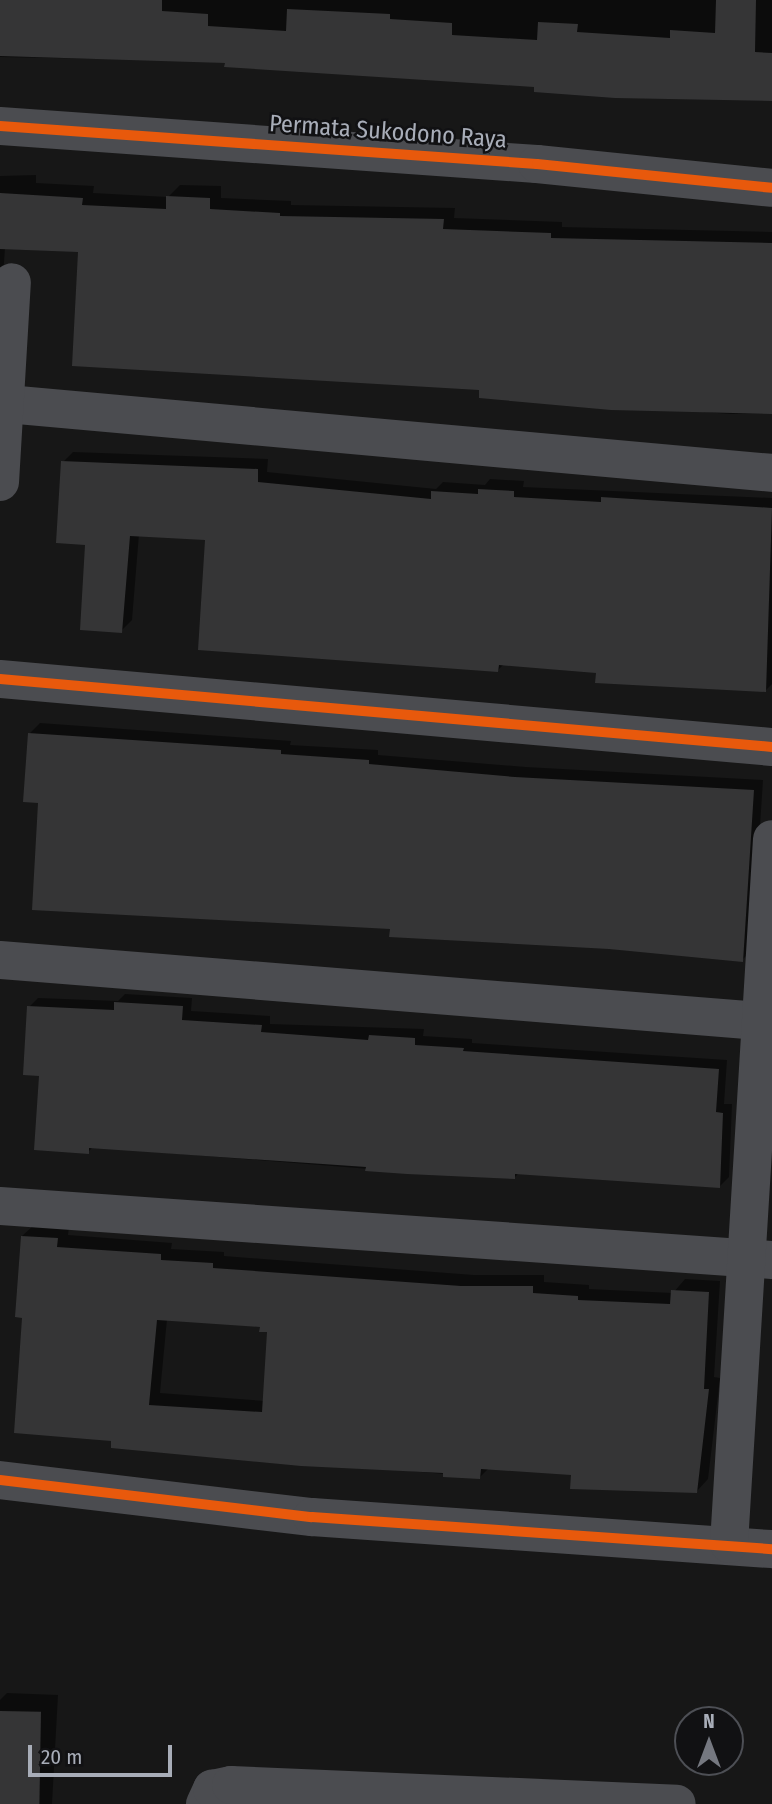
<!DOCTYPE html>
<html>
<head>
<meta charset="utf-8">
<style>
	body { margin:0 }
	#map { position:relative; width:772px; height:1804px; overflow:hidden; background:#171717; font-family:"Fira Sans Condensed",sans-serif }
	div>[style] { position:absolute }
	.shadow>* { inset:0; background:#0007 }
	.building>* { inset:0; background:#353536; transform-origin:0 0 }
	.street>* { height:38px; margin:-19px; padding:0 19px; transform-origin:19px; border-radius:19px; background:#4b4c50 }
	.cycleway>* { height:10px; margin:-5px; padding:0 5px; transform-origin:5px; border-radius:5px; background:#e8590c }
	span { translate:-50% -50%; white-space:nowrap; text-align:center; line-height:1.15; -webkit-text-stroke:5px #111113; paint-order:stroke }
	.street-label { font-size:24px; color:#a8adb8 }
	.north { position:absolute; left:674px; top:1706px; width:70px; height:70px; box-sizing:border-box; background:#111113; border:2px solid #4d4f55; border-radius:50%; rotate:0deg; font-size:19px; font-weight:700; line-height:28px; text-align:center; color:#a8adb8 }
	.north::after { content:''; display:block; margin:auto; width:24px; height:32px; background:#757880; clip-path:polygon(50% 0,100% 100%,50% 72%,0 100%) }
	.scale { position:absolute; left:28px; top:1745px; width:144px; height:32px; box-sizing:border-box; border:4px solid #a8adb8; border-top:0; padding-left:9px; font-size:21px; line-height:24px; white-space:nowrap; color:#a8adb8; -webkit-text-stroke:5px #111113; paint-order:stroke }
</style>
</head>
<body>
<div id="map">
	<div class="shadow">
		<i style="clip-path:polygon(0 0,772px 0,772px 100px,110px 55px,105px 59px,0 57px)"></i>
		<i style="clip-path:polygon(36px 175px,36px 183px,94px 186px,93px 193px,168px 197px,180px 185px,221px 186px,221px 198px,291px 201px,291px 205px,455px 208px,454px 218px,562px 222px,562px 227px,772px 232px,772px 413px,731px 414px,480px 396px,481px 388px,80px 251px,5px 248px,0 321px,0 176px)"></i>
		<i style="clip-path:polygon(73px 452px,268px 459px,267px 472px,436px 489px,443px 482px,485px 485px,490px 479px,524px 481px,523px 487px,772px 498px,772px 684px,766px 690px,505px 663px,498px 670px,207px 538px,139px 534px,132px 620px,121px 631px,63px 462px)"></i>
		<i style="clip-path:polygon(40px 723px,291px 741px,290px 745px,378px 750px,378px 755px,526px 767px,763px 780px,752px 950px,742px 960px,391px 928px,34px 908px,40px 801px,30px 733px)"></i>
		<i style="clip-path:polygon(125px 994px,192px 998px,191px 1011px,270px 1016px,270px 1024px,424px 1029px,423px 1036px,472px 1039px,472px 1043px,727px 1060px,724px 1104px,732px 1104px,729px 1177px,720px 1186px,519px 1173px,514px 1178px,407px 1172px,93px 1147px,88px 1152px,41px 1074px,29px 1007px,38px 998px,118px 1001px)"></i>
		<i style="clip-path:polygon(evenodd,34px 1225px,69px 1227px,68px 1235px,172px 1243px,171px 1249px,224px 1252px,224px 1256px,474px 1275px,544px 1275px,544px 1282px,589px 1285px,589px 1289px,673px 1293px,685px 1279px,720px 1281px,714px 1377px,720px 1378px,708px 1479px,697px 1491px,573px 1474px,489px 1468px,480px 1477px,113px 1446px,113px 1439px,24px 1316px,22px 1236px,34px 1225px,167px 1319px,261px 1326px,269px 1331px,265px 1401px,160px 1393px,167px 1319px)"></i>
		<i style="clip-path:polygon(7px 1693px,58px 1695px,52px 1804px,0 1804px,0 1700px)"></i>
	</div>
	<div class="building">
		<i style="clip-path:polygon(0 0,162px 0,162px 11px,208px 14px,208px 26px,286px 31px,287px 9px,390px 14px,390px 19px,452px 23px,452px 35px,537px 40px,538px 22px,578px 24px,577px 32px,670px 38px,670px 30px,715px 33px,716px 0,756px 0,755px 52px,772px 53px,772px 101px,615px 98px,534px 92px,534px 87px,224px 67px,225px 63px,0 56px)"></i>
		<i style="clip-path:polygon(0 193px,83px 198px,82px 205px,166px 209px,166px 196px,210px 198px,210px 209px,280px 213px,280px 216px,444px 219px,443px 229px,551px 233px,551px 238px,772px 243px,772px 414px,611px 410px,479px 398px,479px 390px,72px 366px,78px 252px,0 249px)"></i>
		<i style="clip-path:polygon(61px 461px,258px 469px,258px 482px,431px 499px,431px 491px,478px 494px,478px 489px,514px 491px,514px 497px,601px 502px,601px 497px,772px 508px,766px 692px,595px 683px,596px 673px,499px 665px,498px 672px,198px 650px,205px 540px,130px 536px,122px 633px,80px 630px,85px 545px,56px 543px)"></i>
		<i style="clip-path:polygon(28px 733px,281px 750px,281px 754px,369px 760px,369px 764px,515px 777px,754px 790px,743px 962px,609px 949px,389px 937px,390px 929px,32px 910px,38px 803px,23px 802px)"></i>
		<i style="clip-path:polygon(114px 1002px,183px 1006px,182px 1020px,262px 1025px,261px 1032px,368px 1040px,369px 1035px,415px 1038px,415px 1045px,464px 1048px,463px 1051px,719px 1069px,716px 1112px,723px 1113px,720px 1188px,515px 1174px,515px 1179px,407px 1174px,365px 1171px,366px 1167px,89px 1148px,89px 1154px,34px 1150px,39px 1076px,23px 1075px,27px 1006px,114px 1010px)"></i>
		<i style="clip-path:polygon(evenodd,21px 1236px,58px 1238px,57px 1247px,161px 1254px,161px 1260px,213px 1263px,213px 1268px,461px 1286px,533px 1286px,533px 1293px,578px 1296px,578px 1300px,670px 1304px,671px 1290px,709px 1292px,704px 1389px,709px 1389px,697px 1493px,570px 1489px,571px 1475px,481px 1469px,480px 1479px,443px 1477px,443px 1473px,301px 1466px,111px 1448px,111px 1441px,14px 1433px,22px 1318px,15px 1317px,21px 1236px,157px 1320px,260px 1327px,259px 1332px,267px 1332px,262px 1412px,149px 1405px,157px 1320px)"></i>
		<i style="left:0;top:1711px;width:41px;height:93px;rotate:1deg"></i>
	</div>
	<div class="street">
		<i style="left:0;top:126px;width:538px;rotate:4.05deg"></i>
		<i style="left:537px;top:164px;width:236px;rotate:5.8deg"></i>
		<i style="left:7px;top:404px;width:768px;rotate:5.15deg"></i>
		<i style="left:0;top:482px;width:200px;rotate:-86.6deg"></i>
		<i style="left:0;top:679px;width:775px;rotate:5.03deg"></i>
		<i style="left:0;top:960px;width:774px;rotate:4.59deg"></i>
		<i style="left:0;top:1206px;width:774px;rotate:4deg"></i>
		<i style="left:0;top:1480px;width:314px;rotate:6.8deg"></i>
		<i style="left:312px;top:1517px;width:461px;rotate:4deg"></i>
		<i style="left:729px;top:1544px;width:706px;rotate:-86.51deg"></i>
		<i style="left:205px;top:1804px;width:17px;rotate:-65deg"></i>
		<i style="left:212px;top:1789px;width:19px;rotate:-12deg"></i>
		<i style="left:231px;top:1785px;width:446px;rotate:2.4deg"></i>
	</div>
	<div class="cycleway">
		<i style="left:0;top:126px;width:538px;rotate:4.05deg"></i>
		<i style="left:537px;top:164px;width:236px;rotate:5.8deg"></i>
		<i style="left:0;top:679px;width:775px;rotate:5.03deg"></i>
		<i style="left:0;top:1480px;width:314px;rotate:6.8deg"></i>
		<i style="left:312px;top:1517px;width:461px;rotate:4deg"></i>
	</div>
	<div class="street-label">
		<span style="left:388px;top:132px;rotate:4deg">Permata Sukodono Raya</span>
	</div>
	<div class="north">N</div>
	<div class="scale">20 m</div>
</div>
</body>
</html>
